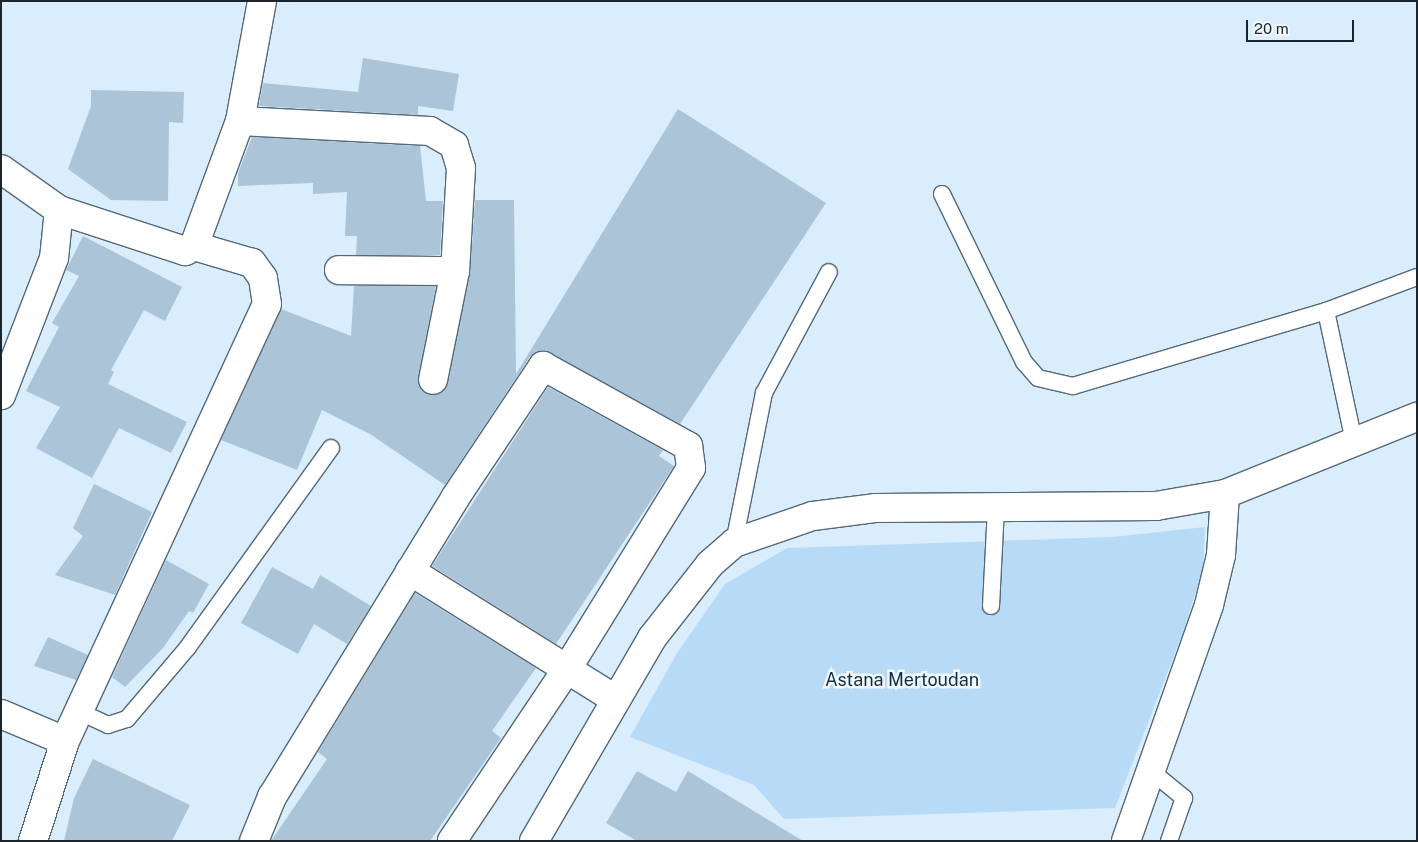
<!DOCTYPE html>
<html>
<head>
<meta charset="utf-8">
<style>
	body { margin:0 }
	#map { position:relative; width:1418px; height:842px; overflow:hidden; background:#d9edfd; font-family:"Public Sans",sans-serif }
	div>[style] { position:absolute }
	.green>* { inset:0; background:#b7dbf7 }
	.building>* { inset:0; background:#acc4d8 }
	.roads { filter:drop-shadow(1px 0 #53697a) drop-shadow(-1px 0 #53697a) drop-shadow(0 1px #53697a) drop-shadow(0 -1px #53697a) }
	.lane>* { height:16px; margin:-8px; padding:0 8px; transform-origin:8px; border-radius:8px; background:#fff }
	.street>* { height:28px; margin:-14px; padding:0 14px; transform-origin:14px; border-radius:14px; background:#fff }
	.secondary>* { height:28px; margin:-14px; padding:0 14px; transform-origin:14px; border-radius:14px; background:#fff }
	span { translate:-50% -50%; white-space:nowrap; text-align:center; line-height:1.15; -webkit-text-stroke:5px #f3f8fc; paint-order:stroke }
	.park-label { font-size:18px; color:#103047 }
	.frame { position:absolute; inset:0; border:2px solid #1c252c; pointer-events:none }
	.scale { position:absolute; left:1246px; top:20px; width:108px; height:22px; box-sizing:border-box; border:2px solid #1c252c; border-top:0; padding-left:6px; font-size:15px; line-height:18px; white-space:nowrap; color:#1c252c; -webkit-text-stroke:4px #f3f8fc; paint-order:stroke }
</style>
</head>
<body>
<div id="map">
	<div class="green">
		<i style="clip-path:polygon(1205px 527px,1203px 568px,1184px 630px,1115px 808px,784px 819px,754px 785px,630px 737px,677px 653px,725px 584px,787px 548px,1113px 537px)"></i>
	</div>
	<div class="building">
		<i style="clip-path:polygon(363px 58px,459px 74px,453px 111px,418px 106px,418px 115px,259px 106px,263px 83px,358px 92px)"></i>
		<i style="clip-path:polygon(91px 90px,184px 92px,183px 123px,169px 122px,168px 201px,111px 200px,68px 169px,91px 106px)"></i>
		<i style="clip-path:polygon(678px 109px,826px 203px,680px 424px,543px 350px,530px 357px,445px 485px,370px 434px,322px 410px,297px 470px,221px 440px,281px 309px,351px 336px,354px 286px,436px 286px,418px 384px,429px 395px,444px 391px,470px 274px,475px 200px,514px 200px,516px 374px)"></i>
		<i style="clip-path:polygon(252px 137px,420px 146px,426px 201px,443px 201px,440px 255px,356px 255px,357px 236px,345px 236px,347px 192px,313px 194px,313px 183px,238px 186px,238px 173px)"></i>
		<i style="clip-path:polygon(83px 236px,182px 287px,165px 321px,144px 310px,111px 370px,114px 372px,108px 384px,187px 422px,171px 453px,119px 428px,92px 478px,36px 448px,60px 407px,26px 391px,59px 327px,52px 323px,79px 276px,66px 270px)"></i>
		<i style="clip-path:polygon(548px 387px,663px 450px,659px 456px,674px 466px,556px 644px,432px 566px)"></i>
		<i style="clip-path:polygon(94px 484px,152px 512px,115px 595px,55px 575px,83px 536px,73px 528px)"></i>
		<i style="clip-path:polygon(166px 560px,209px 584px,193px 613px,189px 611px,163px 648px,125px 687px,112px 677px)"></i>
		<i style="clip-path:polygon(272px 567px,313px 589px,320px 575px,371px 606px,347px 644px,314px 624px,298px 654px,241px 623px)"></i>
		<i style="clip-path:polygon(415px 593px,536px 668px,492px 731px,501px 738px,430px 841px,271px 841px,327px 759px,318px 752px)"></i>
		<i style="clip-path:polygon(48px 637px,88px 655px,76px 680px,34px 666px)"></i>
		<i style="clip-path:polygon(93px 759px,190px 805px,172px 841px,64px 841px,74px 798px)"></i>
		<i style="clip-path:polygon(637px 771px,676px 792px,688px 771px,803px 841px,637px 841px,606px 823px)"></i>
	</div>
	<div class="roads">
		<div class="lane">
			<i style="left:942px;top:194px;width:187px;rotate:64deg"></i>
			<i style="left:1024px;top:362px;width:21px;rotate:49deg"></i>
			<i style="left:1038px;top:378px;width:36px;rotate:13deg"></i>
			<i style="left:1073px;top:386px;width:264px;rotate:-16.5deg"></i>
			<i style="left:1326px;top:311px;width:134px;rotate:77.9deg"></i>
			<i style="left:1326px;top:311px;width:97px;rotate:-20.5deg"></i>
			<i style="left:734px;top:543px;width:153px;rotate:-78.7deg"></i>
			<i style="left:764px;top:393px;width:137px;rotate:-61.8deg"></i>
			<i style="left:991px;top:606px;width:100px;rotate:-87.1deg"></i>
			<i style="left:80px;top:712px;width:31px;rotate:25deg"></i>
			<i style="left:108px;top:725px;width:20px;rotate:-18deg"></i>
			<i style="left:127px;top:719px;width:94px;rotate:-49.7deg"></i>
			<i style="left:188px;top:647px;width:245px;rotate:-54.3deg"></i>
			<i style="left:1151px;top:771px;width:43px;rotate:39.3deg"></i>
			<i style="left:1184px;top:798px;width:46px;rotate:109.2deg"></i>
		</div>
		<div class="street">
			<i style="left:240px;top:121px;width:190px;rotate:3deg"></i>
			<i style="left:430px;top:131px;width:28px;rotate:30deg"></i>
			<i style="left:454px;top:145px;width:24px;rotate:73deg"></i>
			<i style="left:461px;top:168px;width:103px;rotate:93.3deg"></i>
			<i style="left:455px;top:271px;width:111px;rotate:101.4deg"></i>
			<i style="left:1px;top:169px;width:71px;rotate:35.3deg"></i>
			<i style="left:59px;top:210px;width:48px;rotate:95.9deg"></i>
			<i style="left:54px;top:258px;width:147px;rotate:111.1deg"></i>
			<i style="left:59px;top:210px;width:133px;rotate:18deg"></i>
			<i style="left:185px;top:251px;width:10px;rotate:-29deg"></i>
			<i style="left:194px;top:246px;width:133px;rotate:-69.8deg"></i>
			<i style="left:240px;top:121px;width:122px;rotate:-79.6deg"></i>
			<i style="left:339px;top:270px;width:116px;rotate:0.5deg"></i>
			<i style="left:410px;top:571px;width:242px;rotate:32deg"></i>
			<i style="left:1px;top:714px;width:69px;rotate:22.9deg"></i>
			<i style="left:33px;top:841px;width:105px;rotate:-72.3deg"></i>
			<i style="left:65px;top:741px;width:481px;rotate:-65.2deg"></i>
			<i style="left:267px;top:304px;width:26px;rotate:-99deg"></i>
			<i style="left:263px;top:278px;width:19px;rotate:-126deg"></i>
			<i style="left:252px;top:263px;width:60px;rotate:-163.7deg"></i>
			<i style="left:254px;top:841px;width:48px;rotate:-67.8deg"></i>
			<i style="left:272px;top:797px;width:351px;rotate:-58.5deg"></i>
			<i style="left:455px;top:498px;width:159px;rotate:-56.3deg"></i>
			<i style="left:543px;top:366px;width:166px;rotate:28.9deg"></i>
			<i style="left:688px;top:446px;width:22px;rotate:82deg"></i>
			<i style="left:691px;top:468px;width:236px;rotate:121.7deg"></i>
			<i style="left:567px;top:669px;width:207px;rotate:123.8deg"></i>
			<i style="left:1126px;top:841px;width:250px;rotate:-70.6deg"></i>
			<i style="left:1209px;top:605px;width:51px;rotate:-76.5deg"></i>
			<i style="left:1221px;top:555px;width:61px;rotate:-86.2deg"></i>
		</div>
		<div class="secondary">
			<i style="left:534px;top:841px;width:235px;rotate:-59.8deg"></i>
			<i style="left:652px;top:638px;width:94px;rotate:-51.9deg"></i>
			<i style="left:710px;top:564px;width:32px;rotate:-41deg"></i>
			<i style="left:734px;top:543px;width:83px;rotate:-18.9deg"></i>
			<i style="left:813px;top:516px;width:64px;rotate:-7.2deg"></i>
			<i style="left:876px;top:508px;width:280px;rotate:-0.4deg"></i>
			<i style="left:1156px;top:506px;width:70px;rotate:-9.9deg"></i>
			<i style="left:1225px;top:494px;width:207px;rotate:-21.9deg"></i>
		</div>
	</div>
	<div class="park-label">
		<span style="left:902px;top:680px">Astana Mertoudan</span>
	</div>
	<div class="frame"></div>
	<div class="scale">20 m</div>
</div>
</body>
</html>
